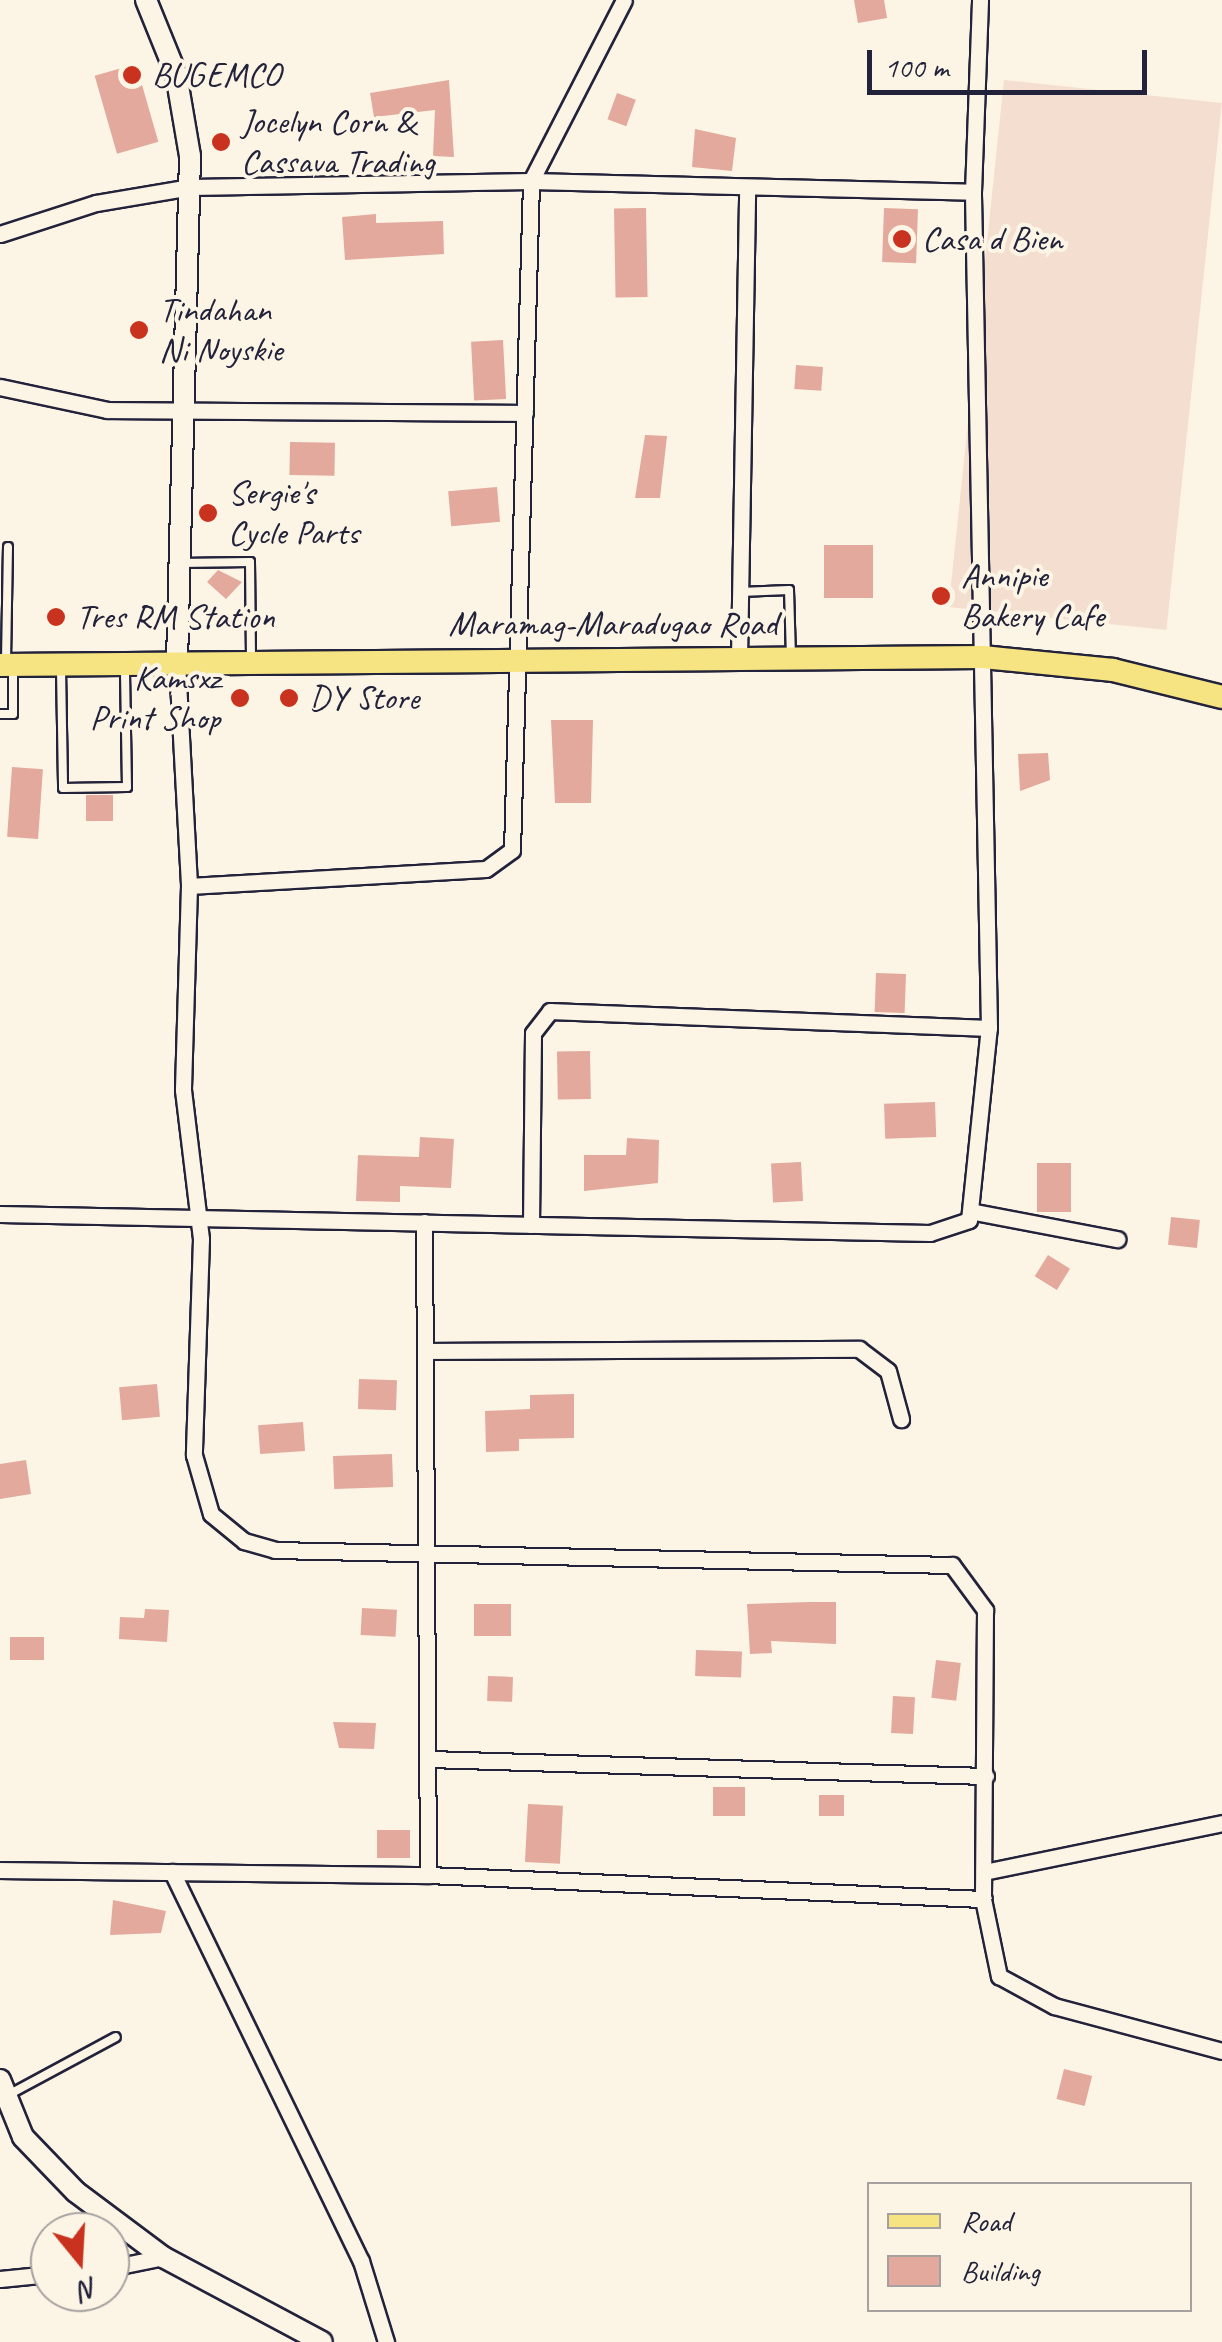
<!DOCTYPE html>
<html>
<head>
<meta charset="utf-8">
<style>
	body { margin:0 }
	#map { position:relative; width:1222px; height:2342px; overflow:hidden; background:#fcf5e5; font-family:Caveat,sans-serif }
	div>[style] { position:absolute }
	.built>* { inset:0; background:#f4decf; transform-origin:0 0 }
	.building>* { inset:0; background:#e2a99c; transform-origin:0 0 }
	.roads { filter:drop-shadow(2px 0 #22223b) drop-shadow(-2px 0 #22223b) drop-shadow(0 2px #22223b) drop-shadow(0 -2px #22223b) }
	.lane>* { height:8px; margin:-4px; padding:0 4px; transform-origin:4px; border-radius:4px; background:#fcf5e5 }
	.street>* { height:15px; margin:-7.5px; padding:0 7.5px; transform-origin:7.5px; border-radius:7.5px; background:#fcf5e5 }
	.secondary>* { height:20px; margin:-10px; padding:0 10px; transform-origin:10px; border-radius:10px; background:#fcf5e5 }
	.primary>* { height:22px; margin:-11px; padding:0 11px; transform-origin:11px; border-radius:11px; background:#f6e381 }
	.dots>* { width:28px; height:28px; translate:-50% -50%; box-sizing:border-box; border:5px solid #fcf5e5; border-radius:50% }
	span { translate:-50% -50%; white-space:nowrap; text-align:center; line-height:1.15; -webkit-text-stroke:8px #fcf5e5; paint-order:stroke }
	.poi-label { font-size:35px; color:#22223b }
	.left { translate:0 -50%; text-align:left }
	.right { translate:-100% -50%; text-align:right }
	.street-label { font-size:35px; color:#22223b }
	.legend { position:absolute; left:867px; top:2182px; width:325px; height:130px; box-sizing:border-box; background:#fcf5e5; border:2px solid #a5a1a1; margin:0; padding:12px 18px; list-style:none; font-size:30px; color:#22223b }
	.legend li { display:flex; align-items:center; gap:20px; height:50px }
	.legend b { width:50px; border:2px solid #a5a1a1 }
	.north { position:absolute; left:30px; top:2212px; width:100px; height:100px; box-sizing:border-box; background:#fcf5e5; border:2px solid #a5a1a1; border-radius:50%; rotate:162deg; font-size:28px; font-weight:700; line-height:40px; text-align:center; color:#22223b }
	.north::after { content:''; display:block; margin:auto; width:35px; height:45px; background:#c8321e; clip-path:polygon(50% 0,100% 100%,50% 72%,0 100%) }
	.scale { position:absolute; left:867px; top:50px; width:280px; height:45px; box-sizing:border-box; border:5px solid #22223b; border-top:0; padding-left:12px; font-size:30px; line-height:35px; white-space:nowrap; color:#22223b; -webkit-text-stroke:8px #fcf5e5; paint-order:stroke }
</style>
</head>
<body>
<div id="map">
	<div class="built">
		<i style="left:1004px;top:80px;width:219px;height:530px;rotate:6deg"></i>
	</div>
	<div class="building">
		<i style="clip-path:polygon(854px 0,884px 0,887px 18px,858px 23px)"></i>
		<i style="left:136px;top:64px;width:81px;height:43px;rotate:74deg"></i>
		<i style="clip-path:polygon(449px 80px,454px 157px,433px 156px,435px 110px,374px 117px,370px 93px)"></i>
		<i style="left:617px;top:93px;width:20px;height:28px;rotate:20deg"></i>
		<i style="clip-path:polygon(695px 129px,736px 138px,732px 171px,692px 167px)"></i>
		<i style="left:646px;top:208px;width:89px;height:32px;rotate:89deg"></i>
		<i style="left:884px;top:208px;width:34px;height:54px;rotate:2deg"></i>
		<i style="clip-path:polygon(376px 214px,376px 223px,443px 221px,444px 254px,345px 260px,342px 217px)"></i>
		<i style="left:503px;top:340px;width:59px;height:32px;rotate:87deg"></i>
		<i style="left:796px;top:365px;width:27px;height:24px;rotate:4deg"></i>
		<i style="clip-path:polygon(645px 435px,667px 436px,660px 498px,635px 498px)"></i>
		<i style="left:290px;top:442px;width:45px;height:33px;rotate:1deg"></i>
		<i style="left:497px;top:487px;width:35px;height:49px;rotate:85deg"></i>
		<i style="left:824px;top:545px;width:49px;height:53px"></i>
		<i style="clip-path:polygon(218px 570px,242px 582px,226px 599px,207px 582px)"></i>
		<i style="clip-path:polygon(551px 720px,593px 720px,591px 803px,555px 803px)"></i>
		<i style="clip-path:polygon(1048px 753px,1050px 780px,1020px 791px,1018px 754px)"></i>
		<i style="left:12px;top:767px;width:31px;height:70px;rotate:4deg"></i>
		<i style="left:86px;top:795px;width:27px;height:26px"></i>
		<i style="left:876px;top:973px;width:30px;height:39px;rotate:2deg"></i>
		<i style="left:590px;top:1051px;width:48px;height:33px;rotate:89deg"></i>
		<i style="left:935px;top:1102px;width:35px;height:51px;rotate:88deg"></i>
		<i style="clip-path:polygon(420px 1137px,454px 1139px,451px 1188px,400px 1186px,400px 1202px,356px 1201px,358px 1155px,419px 1157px)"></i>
		<i style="clip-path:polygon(627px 1138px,659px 1140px,658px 1183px,584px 1191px,584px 1155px,626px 1155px)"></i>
		<i style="left:801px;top:1162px;width:39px;height:30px;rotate:87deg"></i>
		<i style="left:1037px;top:1163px;width:34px;height:49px"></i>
		<i style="left:1171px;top:1217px;width:29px;height:28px;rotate:6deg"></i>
		<i style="left:1048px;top:1255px;width:26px;height:25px;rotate:32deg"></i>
		<i style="left:359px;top:1379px;width:38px;height:30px;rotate:2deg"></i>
		<i style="left:157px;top:1384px;width:33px;height:38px;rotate:85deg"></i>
		<i style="clip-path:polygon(574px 1394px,574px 1438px,519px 1439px,519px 1451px,486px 1452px,485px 1411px,530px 1409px,530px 1395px)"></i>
		<i style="left:303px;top:1422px;width:29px;height:45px;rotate:86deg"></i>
		<i style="left:392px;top:1454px;width:33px;height:59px;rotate:88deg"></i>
		<i style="clip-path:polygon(26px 1460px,31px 1494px,0 1499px,0 1464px)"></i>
		<i style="clip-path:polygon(810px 1602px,836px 1602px,836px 1644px,771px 1641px,772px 1653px,750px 1654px,747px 1604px)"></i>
		<i style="left:474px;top:1604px;width:37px;height:32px"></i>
		<i style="left:362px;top:1608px;width:35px;height:27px;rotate:3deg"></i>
		<i style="clip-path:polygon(145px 1609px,169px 1610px,167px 1642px,119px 1639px,120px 1617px,144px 1618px)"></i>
		<i style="left:44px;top:1637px;width:23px;height:34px;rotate:90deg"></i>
		<i style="left:696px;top:1650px;width:46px;height:26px;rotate:2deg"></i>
		<i style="left:936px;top:1660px;width:25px;height:38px;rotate:7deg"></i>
		<i style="left:488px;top:1676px;width:25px;height:25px;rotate:2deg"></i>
		<i style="left:893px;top:1696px;width:22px;height:37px;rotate:3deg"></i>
		<i style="clip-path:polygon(333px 1722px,376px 1723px,374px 1749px,339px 1748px)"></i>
		<i style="left:713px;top:1787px;width:32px;height:29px"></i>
		<i style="left:819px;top:1795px;width:25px;height:21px"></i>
		<i style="left:528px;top:1804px;width:35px;height:58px;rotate:3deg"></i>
		<i style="left:377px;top:1830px;width:33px;height:28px"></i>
		<i style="clip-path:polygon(113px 1900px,166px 1911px,161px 1933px,110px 1935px)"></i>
		<i style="left:1064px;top:2069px;width:29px;height:31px;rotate:14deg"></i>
	</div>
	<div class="roads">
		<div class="lane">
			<i style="left:180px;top:563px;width:70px;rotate:-0.8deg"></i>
			<i style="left:250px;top:562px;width:96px;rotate:89.4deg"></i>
			<i style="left:740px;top:592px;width:49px;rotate:-2.3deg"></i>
			<i style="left:789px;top:590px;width:66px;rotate:88.3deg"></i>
			<i style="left:6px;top:661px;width:114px;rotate:-89deg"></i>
			<i style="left:61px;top:669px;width:119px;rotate:89deg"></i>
			<i style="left:63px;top:788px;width:64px;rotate:-0.9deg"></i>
			<i style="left:127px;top:787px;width:119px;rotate:-91deg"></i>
			<i style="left:0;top:714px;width:13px"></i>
			<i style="left:13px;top:714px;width:44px;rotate:-90deg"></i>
			<i style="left:10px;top:2094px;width:120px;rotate:-28.3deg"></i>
		</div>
		<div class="street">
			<i style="left:0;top:234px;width:101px;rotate:-17.9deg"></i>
			<i style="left:96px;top:203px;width:96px;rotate:-9.6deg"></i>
			<i style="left:191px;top:187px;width:340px;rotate:-1deg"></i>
			<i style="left:531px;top:181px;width:442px;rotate:1.4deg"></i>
			<i style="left:0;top:387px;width:109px;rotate:12.1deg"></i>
			<i style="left:107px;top:410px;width:418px;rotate:0.4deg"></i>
			<i style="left:739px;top:658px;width:466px;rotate:-89deg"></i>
			<i style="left:177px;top:663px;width:223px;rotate:86.9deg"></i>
			<i style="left:189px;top:886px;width:204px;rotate:91.7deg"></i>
			<i style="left:183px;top:1090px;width:150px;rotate:83.1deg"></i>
			<i style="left:201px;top:1239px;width:216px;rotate:91.9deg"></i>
			<i style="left:194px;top:1455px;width:61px;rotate:73.9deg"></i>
			<i style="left:211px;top:1514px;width:43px;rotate:39.3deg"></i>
			<i style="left:244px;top:1541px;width:32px;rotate:16deg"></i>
			<i style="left:275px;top:1550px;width:677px;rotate:1.27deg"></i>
			<i style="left:952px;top:1565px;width:56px;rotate:53.7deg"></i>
			<i style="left:985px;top:1610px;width:289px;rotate:90.4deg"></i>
			<i style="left:983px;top:1899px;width:79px;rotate:78.3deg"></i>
			<i style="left:999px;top:1976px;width:63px;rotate:28.6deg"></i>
			<i style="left:1054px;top:2006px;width:174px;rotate:15deg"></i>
			<i style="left:189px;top:886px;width:297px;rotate:-3.3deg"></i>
			<i style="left:486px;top:869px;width:32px;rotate:-36deg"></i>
			<i style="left:512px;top:850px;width:669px;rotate:-88.37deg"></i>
			<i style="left:531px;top:181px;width:203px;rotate:-62.8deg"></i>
			<i style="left:975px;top:1212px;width:145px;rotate:10.8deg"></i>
			<i style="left:0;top:1214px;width:930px;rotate:1.17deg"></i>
			<i style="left:930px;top:1233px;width:41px;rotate:-18.4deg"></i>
			<i style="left:969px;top:1220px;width:193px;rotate:-84.1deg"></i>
			<i style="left:989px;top:1028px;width:836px;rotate:-91.1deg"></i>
			<i style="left:973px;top:192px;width:192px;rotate:-87.9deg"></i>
			<i style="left:424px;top:1222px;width:653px;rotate:89.65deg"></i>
			<i style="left:531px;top:1225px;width:192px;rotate:-89.4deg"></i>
			<i style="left:533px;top:1033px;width:28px;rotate:-52deg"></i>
			<i style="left:550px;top:1011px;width:439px;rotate:2.2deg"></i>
			<i style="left:429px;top:1351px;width:430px;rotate:-0.3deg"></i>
			<i style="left:859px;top:1349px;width:36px;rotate:37deg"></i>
			<i style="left:888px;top:1371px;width:50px;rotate:74.8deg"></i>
			<i style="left:429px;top:1759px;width:557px;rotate:1.75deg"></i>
			<i style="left:0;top:1870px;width:428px;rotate:0.7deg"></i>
			<i style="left:428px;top:1875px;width:556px;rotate:2.48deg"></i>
			<i style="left:172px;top:1872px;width:432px;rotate:64.1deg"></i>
			<i style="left:361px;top:2261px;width:85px;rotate:72.8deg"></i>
			<i style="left:984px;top:1872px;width:243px;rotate:-11.6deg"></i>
			<i style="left:110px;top:2268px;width:54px;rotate:-11.7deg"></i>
			<i style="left:0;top:2279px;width:50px;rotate:-5.7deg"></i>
		</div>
		<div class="secondary">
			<i style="left:146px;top:0;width:80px;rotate:67.9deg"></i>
			<i style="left:176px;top:74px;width:83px;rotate:80.3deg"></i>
			<i style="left:190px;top:156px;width:507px;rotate:91.47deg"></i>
			<i style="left:0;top:2080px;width:61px;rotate:68deg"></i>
			<i style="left:23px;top:2137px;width:76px;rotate:46.1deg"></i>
			<i style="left:76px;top:2192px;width:109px;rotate:36.8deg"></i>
			<i style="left:163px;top:2257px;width:180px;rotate:28.1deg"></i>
		</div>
		<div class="primary">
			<i style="left:0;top:665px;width:983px;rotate:-0.47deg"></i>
			<i style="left:983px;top:657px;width:131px;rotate:5.7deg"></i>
			<i style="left:1113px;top:670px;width:112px;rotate:13.9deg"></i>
		</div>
	</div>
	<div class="dots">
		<i style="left:132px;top:75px;background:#c8321e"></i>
		<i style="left:221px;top:142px;background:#c8321e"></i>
		<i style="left:902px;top:239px;background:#c8321e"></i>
		<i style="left:139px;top:330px;background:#c8321e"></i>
		<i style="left:208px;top:513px;background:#c8321e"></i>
		<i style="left:941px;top:596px;background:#c8321e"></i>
		<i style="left:56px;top:617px;background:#c8321e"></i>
		<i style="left:240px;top:698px;background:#c8321e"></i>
		<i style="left:289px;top:698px;background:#c8321e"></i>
	</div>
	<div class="poi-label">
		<span class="left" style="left:152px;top:75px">BUGEMCO</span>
		<span class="left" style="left:241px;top:142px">Jocelyn Corn &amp;<br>Cassava Trading</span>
		<span class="left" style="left:922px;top:239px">Casa d Bien</span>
		<span class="left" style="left:159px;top:330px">Tindahan<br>Ni Noyskie</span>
		<span class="left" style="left:228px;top:513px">Sergie's<br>Cycle Parts</span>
		<span class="left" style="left:961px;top:596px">Annipie<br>Bakery Cafe</span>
		<span class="left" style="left:76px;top:617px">Tres RM Station</span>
		<span class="right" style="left:220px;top:698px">Kamsxz<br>Print Shop</span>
		<span class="left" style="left:309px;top:698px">DY Store</span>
	</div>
	<div class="street-label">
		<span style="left:613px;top:624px">Maramag-Maradugao Road</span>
	</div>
	<ul class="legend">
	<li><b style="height:12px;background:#f6e381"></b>Road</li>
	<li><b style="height:28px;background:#e2a99c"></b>Building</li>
	</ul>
	<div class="north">N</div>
	<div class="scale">100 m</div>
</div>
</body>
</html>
